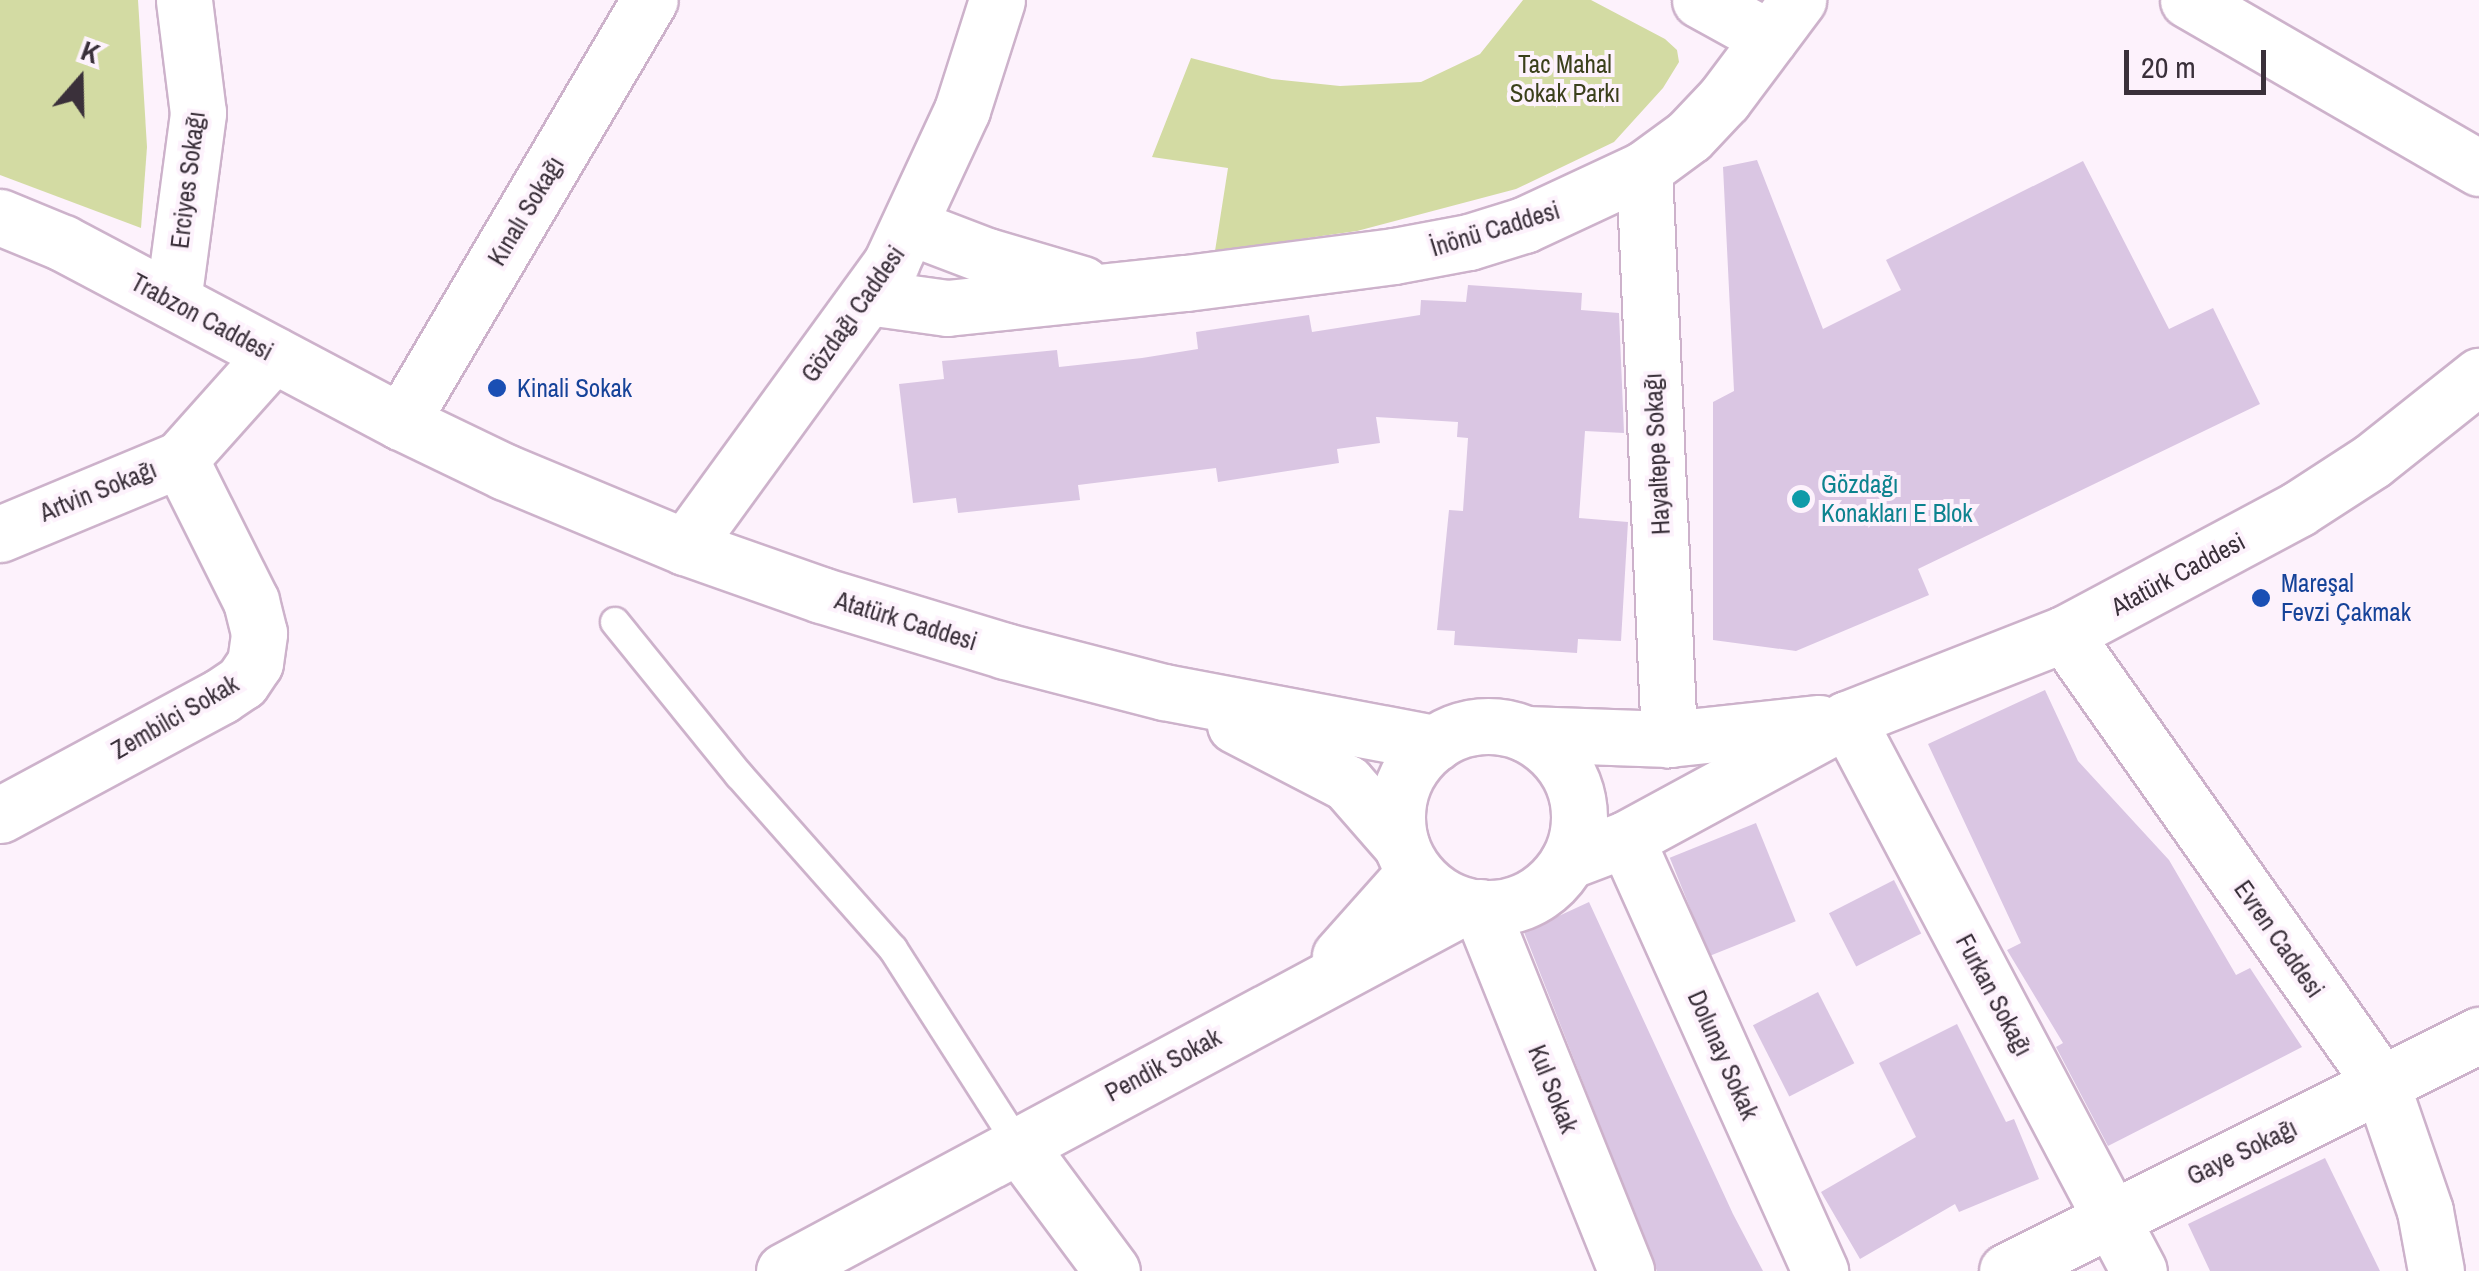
<!DOCTYPE html>
<html>
<head>
<meta charset="utf-8">
<style>
	body { margin:0 }
	#map { position:relative; width:2479px; height:1271px; overflow:hidden; background:#fdf2fc; font-family:"Archivo Narrow",sans-serif }
	div>[style] { position:absolute }
	.green>* { inset:0; background:#d3dba3 }
	.building>* { inset:0; background:#dac6e3; transform-origin:0 0 }
	.roads { filter:drop-shadow(2px 0 #cdb2cb) drop-shadow(-2px 0 #cdb2cb) drop-shadow(0 2px #cdb2cb) drop-shadow(0 -2px #cdb2cb) }
	.service>* { height:28px; margin:-14px; padding:0 14px; transform-origin:14px; border-radius:14px; background:#fff }
	.minor>* { height:55px; margin:-27.5px; padding:0 27.5px; transform-origin:27.5px; border-radius:27.5px; background:#fff }
	.tertiary>* { height:55px; margin:-27.5px; padding:0 27.5px; transform-origin:27.5px; border-radius:27.5px; background:#fff }
	.tertiary>.ring { margin:-27.5px; padding:0; box-sizing:content-box; background:none; border:55px solid #fff; border-radius:50% }
	.dots>* { width:28px; height:28px; translate:-50% -50%; box-sizing:border-box; border:5px solid #fdf2fc; border-radius:50% }
	span { translate:-50% -50%; white-space:nowrap; text-align:center; line-height:1.15; -webkit-text-stroke:8px #fdf2fc; paint-order:stroke }
	.park-label { font-size:25px; color:#3b401b }
	.street-label { font-size:25px; color:#3a303a }
	.transit-label { font-size:25px; color:#164399 }
	.left { translate:0 -50%; text-align:left }
	.culture-label { font-size:25px; color:#0d838f }
	.north { position:absolute; left:30px; top:30px; width:100px; height:100px; -webkit-text-stroke:8px #fdf2fc; paint-order:stroke; rotate:20deg; font-size:28px; font-weight:700; line-height:40px; text-align:center; color:#3a303a }
	.north::after { content:''; display:block; margin:auto; width:35px; height:45px; background:#3a303a; clip-path:polygon(50% 0,100% 100%,50% 72%,0 100%) }
	.scale { position:absolute; left:2124px; top:50px; width:142px; height:45px; box-sizing:border-box; border:5px solid #3a303a; border-top:0; padding-left:12px; font-size:30px; line-height:35px; white-space:nowrap; color:#3a303a; -webkit-text-stroke:8px #fdf2fc; paint-order:stroke }
</style>
</head>
<body>
<div id="map">
	<div class="green">
		<i style="clip-path:polygon(0 0,138px 0,147px 147px,141px 228px,0 175px)"></i>
		<i style="clip-path:polygon(1523px 0,1591px 0,1665px 39px,1677px 50px,1679px 62px,1663px 88px,1614px 142px,1516px 189px,1357px 231px,1215px 251px,1228px 168px,1152px 157px,1191px 58px,1272px 79px,1340px 86px,1421px 82px,1480px 54px)"></i>
	</div>
	<div class="building">
		<i style="clip-path:polygon(1757px 160px,1823px 329px,1901px 290px,1886px 260px,2083px 161px,2169px 329px,2213px 308px,2260px 404px,1918px 569px,1929px 595px,1796px 651px,1713px 640px,1713px 402px,1734px 391px,1723px 167px)"></i>
		<i style="clip-path:polygon(1468px 285px,1582px 293px,1581px 310px,1619px 313px,1624px 433px,1585px 431px,1579px 518px,1628px 522px,1621px 641px,1578px 639px,1577px 653px,1454px 645px,1455px 631px,1437px 630px,1449px 510px,1463px 511px,1468px 438px,1457px 437px,1458px 422px,1376px 417px,1380px 443px,1337px 449px,1339px 463px,1218px 482px,1216px 468px,1078px 485px,1080px 500px,958px 513px,956px 498px,913px 503px,899px 384px,944px 379px,942px 361px,1057px 350px,1059px 367px,1142px 358px,1198px 349px,1196px 332px,1309px 315px,1312px 332px,1420px 315px,1421px 300px,1466px 302px)"></i>
		<i style="clip-path:polygon(2045px 690px,2078px 761px,2169px 860px,2236px 975px,2250px 968px,2302px 1047px,2108px 1146px,2056px 1047px,2063px 1043px,2007px 950px,2021px 943px,1928px 744px)"></i>
		<i style="left:1756px;top:823px;width:106px;height:93px;rotate:68deg"></i>
		<i style="left:1894px;top:880px;width:60px;height:73px;rotate:63deg"></i>
		<i style="clip-path:polygon(1589px 902px,1733px 1214px,1763px 1271px,1657px 1271px,1524px 932px)"></i>
		<i style="left:1818px;top:992px;width:80px;height:73px;rotate:63deg"></i>
		<i style="clip-path:polygon(1957px 1024px,2006px 1122px,2014px 1119px,2039px 1179px,1959px 1212px,1955px 1204px,1860px 1259px,1821px 1192px,1916px 1137px,1879px 1063px)"></i>
		<i style="clip-path:polygon(2325px 1158px,2380px 1271px,2210px 1271px,2188px 1224px)"></i>
	</div>
	<div class="roads">
		<div class="service">
			<i style="left:615px;top:622px;width:197px;rotate:51deg"></i>
			<i style="left:739px;top:775px;width:232px;rotate:48.5deg"></i>
			<i style="left:893px;top:949px;width:230px;rotate:57.4deg"></i>
		</div>
		<div class="minor">
			<i style="left:1700px;top:0;width:79px;rotate:28.8deg"></i>
			<i style="left:2188px;top:0;width:336px;rotate:30deg"></i>
			<i style="left:1644px;top:169px;width:571px;rotate:87.49deg"></i>
			<i style="left:173px;top:301px;width:190px;rotate:-82.4deg"></i>
			<i style="left:198px;top:113px;width:114px;rotate:-97.1deg"></i>
			<i style="left:401px;top:422px;width:490px;rotate:-59.5deg"></i>
			<i style="left:0;top:534px;width:195px;rotate:-22.6deg"></i>
			<i style="left:180px;top:459px;width:140px;rotate:-48.2deg"></i>
			<i style="left:1847px;top:719px;width:624px;rotate:62.12deg"></i>
			<i style="left:0;top:815px;width:251px;rotate:-28.3deg"></i>
			<i style="left:221px;top:696px;width:25px;rotate:-34deg"></i>
			<i style="left:242px;top:682px;width:23px;rotate:-56deg"></i>
			<i style="left:255px;top:663px;width:30px;rotate:-82deg"></i>
			<i style="left:259px;top:633px;width:33px;rotate:-104deg"></i>
			<i style="left:251px;top:601px;width:159px;rotate:-116.6deg"></i>
			<i style="left:1626px;top:839px;width:474px;rotate:65.8deg"></i>
			<i style="left:1480px;top:907px;width:392px;rotate:68.1deg"></i>
			<i style="left:1340px;top:956px;width:111px;rotate:-48.3deg"></i>
			<i style="left:1017px;top:1143px;width:159px;rotate:53.4deg"></i>
			<i style="left:784px;top:1271px;width:773px;rotate:-28.19deg"></i>
			<i style="left:2007px;top:1271px;width:528px;rotate:-26.57deg"></i>
		</div>
		<div class="tertiary">
			<i style="left:0;top:217px;width:68px;rotate:22.4deg"></i>
			<i style="left:63px;top:243px;width:382px;rotate:27.9deg"></i>
			<i style="left:401px;top:422px;width:115px;rotate:25.7deg"></i>
			<i style="left:505px;top:472px;width:195px;rotate:22.6deg"></i>
			<i style="left:685px;top:547px;width:144px;rotate:19.4deg"></i>
			<i style="left:821px;top:595px;width:192px;rotate:16.9deg"></i>
			<i style="left:1005px;top:651px;width:164px;rotate:14.5deg"></i>
			<i style="left:1164px;top:692px;width:276px;rotate:10.7deg"></i>
			<i style="left:911px;top:227px;width:81px;rotate:20.9deg"></i>
			<i style="left:987px;top:256px;width:99px;rotate:16.4deg"></i>
			<i style="left:868px;top:297px;width:80px;rotate:7.9deg"></i>
			<i style="left:947px;top:308px;width:240px;rotate:-6deg"></i>
			<i style="left:1186px;top:283px;width:210px;rotate:-7.4deg"></i>
			<i style="left:1394px;top:256px;width:76px;rotate:-10.6deg"></i>
			<i style="left:1469px;top:242px;width:58px;rotate:-17.2deg"></i>
			<i style="left:1524px;top:225px;width:132px;rotate:-25deg"></i>
			<i style="left:1644px;top:169px;width:56px;rotate:-36.3deg"></i>
			<i style="left:1689px;top:136px;width:51px;rotate:-46.6deg"></i>
			<i style="left:1724px;top:99px;width:124px;rotate:-53.2deg"></i>
			<i style="left:685px;top:547px;width:351px;rotate:-54deg"></i>
			<i style="left:891px;top:263px;width:169px;rotate:-65.1deg"></i>
			<i style="left:962px;top:110px;width:115px;rotate:-72.3deg"></i>
			<i style="left:2064px;top:634px;width:550px;rotate:54.78deg"></i>
			<i style="left:2381px;top:1083px;width:135px;rotate:71deg"></i>
			<i style="left:2425px;top:1211px;width:61px;rotate:79.6deg"></i>
			<i style="left:1235px;top:725px;width:126px;rotate:27.4deg"></i>
			<i style="left:1347px;top:783px;width:82px;rotate:48.9deg"></i>
			<i class="ring" style="left:1397px;top:726px;width:127px;height:127px"></i>
			<i style="left:1526px;top:734px;width:143px;rotate:2deg"></i>
			<i style="left:1669px;top:739px;width:151px;rotate:-6.1deg"></i>
			<i style="left:1568px;top:861px;width:62px;rotate:-20.8deg"></i>
			<i style="left:1626px;top:839px;width:251px;rotate:-28.5deg"></i>
			<i style="left:1847px;top:719px;width:233px;rotate:-21.4deg"></i>
			<i style="left:2064px;top:634px;width:265px;rotate:-28.1deg"></i>
			<i style="left:2298px;top:509px;width:88px;rotate:-33deg"></i>
			<i style="left:2372px;top:461px;width:137px;rotate:-38.5deg"></i>
		</div>
	</div>
	<div class="dots">
		<i style="left:497px;top:388px;background:#1a4fb4"></i>
		<i style="left:1801px;top:499px;background:#0f9aa8"></i>
		<i style="left:2261px;top:598px;background:#1a4fb4"></i>
	</div>
	<div class="park-label">
		<span style="left:1565px;top:79px">Tac Mahal<br>Sokak Parkı</span>
	</div>
	<div class="street-label">
		<span style="left:188px;top:180px;rotate:-83deg">Erciyes Sokağı</span>
		<span style="left:526px;top:211px;rotate:-59deg">Kınalı Sokağı</span>
		<span style="left:1495px;top:229px;rotate:-17deg">İnönü Caddesi</span>
		<span style="left:853px;top:314px;rotate:-55deg">Gözdağı Caddesi</span>
		<span style="left:202px;top:317px;rotate:28deg">Trabzon Caddesi</span>
		<span style="left:1657px;top:454px;rotate:-93deg">Hayaltepe Sokağı</span>
		<span style="left:98px;top:491px;rotate:-22deg">Artvin Sokağı</span>
		<span style="left:2178px;top:574px;rotate:-28deg">Atatürk Caddesi</span>
		<span style="left:906px;top:621px;rotate:17deg">Atatürk Caddesi</span>
		<span style="left:175px;top:717px;rotate:-30deg">Zembilci Sokak</span>
		<span style="left:2279px;top:939px;rotate:55deg">Evren Caddesi</span>
		<span style="left:1994px;top:995px;rotate:62deg">Furkan Sokağı</span>
		<span style="left:1723px;top:1055px;rotate:66deg">Dolunay Sokak</span>
		<span style="left:1163px;top:1065px;rotate:-28deg">Pendik Sokak</span>
		<span style="left:1553px;top:1089px;rotate:68deg">Kul Sokak</span>
		<span style="left:2242px;top:1152px;rotate:-26deg">Gaye Sokağı</span>
	</div>
	<div class="transit-label">
		<span class="left" style="left:517px;top:388px">Kinali Sokak</span>
		<span class="left" style="left:2281px;top:598px">Mareşal<br>Fevzi̇ Çakmak</span>
	</div>
	<div class="culture-label">
		<span class="left" style="left:1821px;top:499px">Gözdağı<br>Konakları E Blok</span>
	</div>
	<div class="north">K</div>
	<div class="scale">20 m</div>
</div>
</body>
</html>
